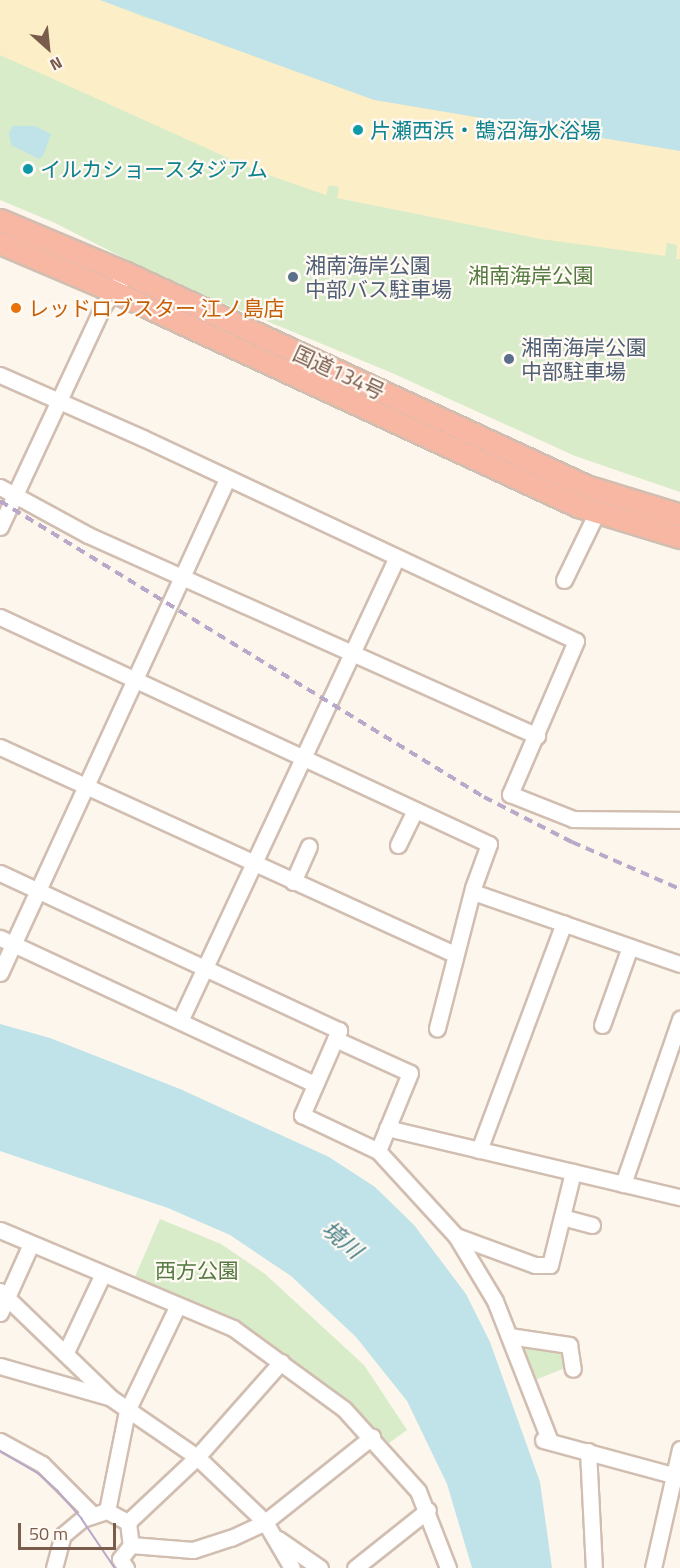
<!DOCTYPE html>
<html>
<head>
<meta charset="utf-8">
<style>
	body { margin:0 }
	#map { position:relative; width:680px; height:1568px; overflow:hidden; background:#fdf6ec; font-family:"Titillium Web","Noto Sans JP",sans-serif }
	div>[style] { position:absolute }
	.green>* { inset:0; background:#d8ecc9 }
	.sand>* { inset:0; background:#fcefc7 }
	.water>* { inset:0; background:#bfe3e8 }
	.roads { filter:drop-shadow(2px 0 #d1beb0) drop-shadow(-2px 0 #d1beb0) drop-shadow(0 2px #d1beb0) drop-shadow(0 -2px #d1beb0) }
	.minor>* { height:15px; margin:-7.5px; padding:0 7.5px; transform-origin:7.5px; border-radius:7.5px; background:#fff }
	.highway>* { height:21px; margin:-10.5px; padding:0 10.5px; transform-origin:10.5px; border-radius:10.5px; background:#f7b7a3 }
	.tram>* { height:1.5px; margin:-0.75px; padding:0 0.75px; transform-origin:0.75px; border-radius:0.75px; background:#b9a8c9 }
	.rail>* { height:4px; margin-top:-2px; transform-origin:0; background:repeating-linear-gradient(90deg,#b9a8c9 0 9px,transparent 0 15px) }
	.dots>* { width:16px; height:16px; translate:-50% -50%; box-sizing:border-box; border:3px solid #fffaf3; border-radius:50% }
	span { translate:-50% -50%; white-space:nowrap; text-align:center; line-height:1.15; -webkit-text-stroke:4.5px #fffaf3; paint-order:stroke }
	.culture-label { font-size:21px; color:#0d838f }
	.left { translate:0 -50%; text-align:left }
	.service-label { font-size:21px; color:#4e5e75 }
	.park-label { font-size:21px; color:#537a41 }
	.food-label { font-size:21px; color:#c56008 }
	.street-label { font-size:21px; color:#7a5c4d }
	.water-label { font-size:22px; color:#437c86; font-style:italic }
	.north { position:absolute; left:18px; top:18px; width:60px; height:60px; -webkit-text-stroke:4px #fffaf3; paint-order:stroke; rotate:153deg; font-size:16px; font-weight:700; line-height:24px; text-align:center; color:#7a5c4d }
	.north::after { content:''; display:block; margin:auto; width:21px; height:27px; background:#7a5c4d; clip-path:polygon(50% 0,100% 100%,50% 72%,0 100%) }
	.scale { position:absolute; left:18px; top:1523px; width:98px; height:27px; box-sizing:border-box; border:3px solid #7a5c4d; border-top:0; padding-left:8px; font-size:18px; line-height:21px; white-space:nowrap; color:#7a5c4d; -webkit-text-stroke:4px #fffaf3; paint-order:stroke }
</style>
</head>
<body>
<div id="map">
	<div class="green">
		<i style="clip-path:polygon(0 0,100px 0,374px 100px,680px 151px,680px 492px,575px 456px,392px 373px,165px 279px,55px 223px,0 200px)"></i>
		<i style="clip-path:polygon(160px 1219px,221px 1244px,265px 1274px,364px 1365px,407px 1430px,389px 1443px,348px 1402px,237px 1321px,134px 1279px)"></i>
		<i style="clip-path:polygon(514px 1341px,563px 1349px,570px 1366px,530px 1382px)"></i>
	</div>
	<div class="sand">
		<i style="clip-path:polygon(0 0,100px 0,146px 18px,608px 138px,680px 151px,680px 259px,676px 259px,677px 245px,667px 243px,665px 256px,541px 239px,337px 198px,339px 187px,329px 185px,326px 195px,257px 171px,0 55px)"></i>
	</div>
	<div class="water">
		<i style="clip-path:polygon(100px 0,680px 0,680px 151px,374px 100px)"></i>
		<i style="clip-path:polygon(13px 126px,35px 126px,51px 134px,43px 156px,39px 159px,11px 145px,9px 133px)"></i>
		<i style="clip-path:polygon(0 1024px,50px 1038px,180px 1089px,329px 1157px,375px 1187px,414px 1225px,466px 1294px,490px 1342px,540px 1482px,552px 1568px,472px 1568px,447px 1484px,407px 1401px,356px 1337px,291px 1276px,230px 1235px,168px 1208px,0 1151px)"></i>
	</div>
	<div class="roads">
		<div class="minor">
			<i style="left:0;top:375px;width:156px;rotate:23.8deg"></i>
			<i style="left:143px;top:438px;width:478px;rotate:25.1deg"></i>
			<i style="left:576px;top:641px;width:167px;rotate:113.3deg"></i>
			<i style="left:510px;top:794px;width:68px;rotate:21.6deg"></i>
			<i style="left:573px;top:819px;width:107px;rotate:0.5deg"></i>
			<i style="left:0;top:487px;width:100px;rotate:28.6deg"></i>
			<i style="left:88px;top:535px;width:492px;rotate:24.1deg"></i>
			<i style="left:0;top:527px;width:244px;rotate:-65deg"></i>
			<i style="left:103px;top:306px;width:40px;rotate:-55.1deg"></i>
			<i style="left:564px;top:580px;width:76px;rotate:-64.1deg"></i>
			<i style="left:0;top:617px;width:539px;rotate:24.9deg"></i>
			<i style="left:489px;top:844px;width:47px;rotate:110deg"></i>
			<i style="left:473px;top:888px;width:145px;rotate:104.4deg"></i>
			<i style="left:0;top:747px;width:499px;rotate:24.5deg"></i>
			<i style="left:398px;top:845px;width:39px;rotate:-64deg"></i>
			<i style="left:0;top:873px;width:374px;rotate:24.9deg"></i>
			<i style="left:339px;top:1030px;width:93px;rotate:113.5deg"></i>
			<i style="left:302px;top:1115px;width:84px;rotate:25.3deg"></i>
			<i style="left:378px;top:1151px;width:115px;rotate:47.5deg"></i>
			<i style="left:456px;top:1236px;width:76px;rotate:59deg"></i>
			<i style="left:495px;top:1301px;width:150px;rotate:68.6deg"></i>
			<i style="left:293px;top:882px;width:39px;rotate:-66deg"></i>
			<i style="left:473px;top:892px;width:219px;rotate:19.2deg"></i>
			<i style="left:0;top:938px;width:347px;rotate:24.9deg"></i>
			<i style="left:0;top:973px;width:544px;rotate:-65.32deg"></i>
			<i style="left:180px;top:1021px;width:510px;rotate:-64.94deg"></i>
			<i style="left:602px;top:1025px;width:83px;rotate:-70.3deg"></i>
			<i style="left:335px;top:1039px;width:82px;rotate:24.4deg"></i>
			<i style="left:410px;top:1073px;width:84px;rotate:112.3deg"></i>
			<i style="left:387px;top:1128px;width:301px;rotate:13.3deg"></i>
			<i style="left:479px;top:1150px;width:242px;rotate:-69.5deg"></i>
			<i style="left:623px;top:1184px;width:175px;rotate:-70.9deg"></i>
			<i style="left:562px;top:1217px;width:31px;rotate:15deg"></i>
			<i style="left:0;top:1230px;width:253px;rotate:22.8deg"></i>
			<i style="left:233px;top:1328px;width:137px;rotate:36.1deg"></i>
			<i style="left:344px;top:1409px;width:110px;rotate:47.9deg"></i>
			<i style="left:418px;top:1491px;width:83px;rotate:68.7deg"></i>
			<i style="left:456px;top:1236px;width:84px;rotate:20.2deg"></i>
			<i style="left:535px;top:1265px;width:15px"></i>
			<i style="left:550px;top:1265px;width:96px;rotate:-76.1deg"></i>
			<i style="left:0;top:1291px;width:154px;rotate:43.9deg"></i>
			<i style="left:111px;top:1398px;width:104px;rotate:34.5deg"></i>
			<i style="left:197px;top:1457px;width:94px;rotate:43.7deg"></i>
			<i style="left:265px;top:1522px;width:53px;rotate:59.6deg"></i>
			<i style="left:0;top:1313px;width:76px;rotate:-65.8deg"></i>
			<i style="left:509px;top:1336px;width:61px;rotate:8.5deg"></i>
			<i style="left:569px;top:1345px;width:24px;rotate:81deg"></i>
			<i style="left:66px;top:1352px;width:84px;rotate:-64.7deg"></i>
			<i style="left:0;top:1366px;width:112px;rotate:16deg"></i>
			<i style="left:543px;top:1440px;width:142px;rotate:15.1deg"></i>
			<i style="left:0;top:1441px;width:48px;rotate:28.7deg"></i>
			<i style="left:42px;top:1464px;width:71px;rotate:45deg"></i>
			<i style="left:588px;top:1451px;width:117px;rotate:87.1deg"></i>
			<i style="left:107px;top:1511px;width:102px;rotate:-78.7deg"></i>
			<i style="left:127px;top:1411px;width:115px;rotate:-64.3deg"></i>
			<i style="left:128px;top:1522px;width:95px;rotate:-43.3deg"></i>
			<i style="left:197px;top:1457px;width:127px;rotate:-48.5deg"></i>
			<i style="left:278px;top:1539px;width:51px;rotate:34.6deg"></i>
			<i style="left:131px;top:1545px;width:62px;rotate:4.6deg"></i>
			<i style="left:193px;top:1550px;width:40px;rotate:-18deg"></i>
			<i style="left:231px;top:1538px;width:38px;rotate:-25deg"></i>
			<i style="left:265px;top:1522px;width:137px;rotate:-38.5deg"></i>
			<i style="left:54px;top:1568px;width:34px;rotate:-75deg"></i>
			<i style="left:63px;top:1535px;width:25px;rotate:-40deg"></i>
			<i style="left:82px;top:1519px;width:26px;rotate:-18deg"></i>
			<i style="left:107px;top:1511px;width:24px;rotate:28deg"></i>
			<i style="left:128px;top:1522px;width:23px;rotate:83deg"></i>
			<i style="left:131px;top:1545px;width:18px;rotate:128deg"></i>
			<i style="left:120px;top:1559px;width:11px;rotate:56deg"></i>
			<i style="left:355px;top:1568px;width:93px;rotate:-38.5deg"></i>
			<i style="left:653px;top:1568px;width:122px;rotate:-77.2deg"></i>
		</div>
		<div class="highway">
			<i style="left:0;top:220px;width:137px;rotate:22.8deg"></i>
			<i style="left:126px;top:273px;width:507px;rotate:24.85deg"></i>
			<i style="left:586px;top:486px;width:98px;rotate:17.1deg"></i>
			<i style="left:0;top:243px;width:123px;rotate:23deg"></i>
			<i style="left:113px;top:291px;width:512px;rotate:24.81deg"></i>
			<i style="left:578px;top:506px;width:107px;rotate:16.9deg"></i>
		</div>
	</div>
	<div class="tram">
		<i style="left:0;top:1451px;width:44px;rotate:30.1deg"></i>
		<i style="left:38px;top:1473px;width:27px;rotate:42deg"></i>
		<i style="left:58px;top:1491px;width:37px;rotate:49deg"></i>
		<i style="left:82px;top:1519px;width:59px;rotate:56deg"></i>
	</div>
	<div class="rail">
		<i style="left:0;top:501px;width:567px;rotate:31.45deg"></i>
		<i style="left:484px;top:797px;width:99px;rotate:27.1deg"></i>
		<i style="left:572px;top:842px;width:118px;rotate:23.5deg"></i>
	</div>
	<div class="dots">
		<i style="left:358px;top:130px;background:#0f9aa8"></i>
		<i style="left:28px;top:169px;background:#0f9aa8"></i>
		<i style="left:293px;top:277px;background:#5c6f8a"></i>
		<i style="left:16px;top:308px;background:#e8710a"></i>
		<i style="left:509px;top:359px;background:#5c6f8a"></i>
	</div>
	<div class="culture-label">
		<span class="left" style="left:370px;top:130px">片瀬西浜・鵠沼海水浴場</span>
		<span class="left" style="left:40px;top:169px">イルカショースタジアム</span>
	</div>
	<div class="service-label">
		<span class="left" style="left:305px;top:277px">湘南海岸公園<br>中部バス駐車場</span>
		<span class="left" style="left:521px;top:359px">湘南海岸公園<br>中部駐車場</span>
	</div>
	<div class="park-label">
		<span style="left:531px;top:275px">湘南海岸公園</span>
		<span style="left:197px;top:1270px">西方公園</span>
	</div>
	<div class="food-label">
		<span class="left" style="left:28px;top:308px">レッドロブスター 江ノ島店</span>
	</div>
	<div class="street-label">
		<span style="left:339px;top:372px;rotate:25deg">国道134号</span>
	</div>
	<div class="water-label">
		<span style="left:342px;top:1240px;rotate:40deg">境川</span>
	</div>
	<div class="north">N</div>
	<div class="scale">50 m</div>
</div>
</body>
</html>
